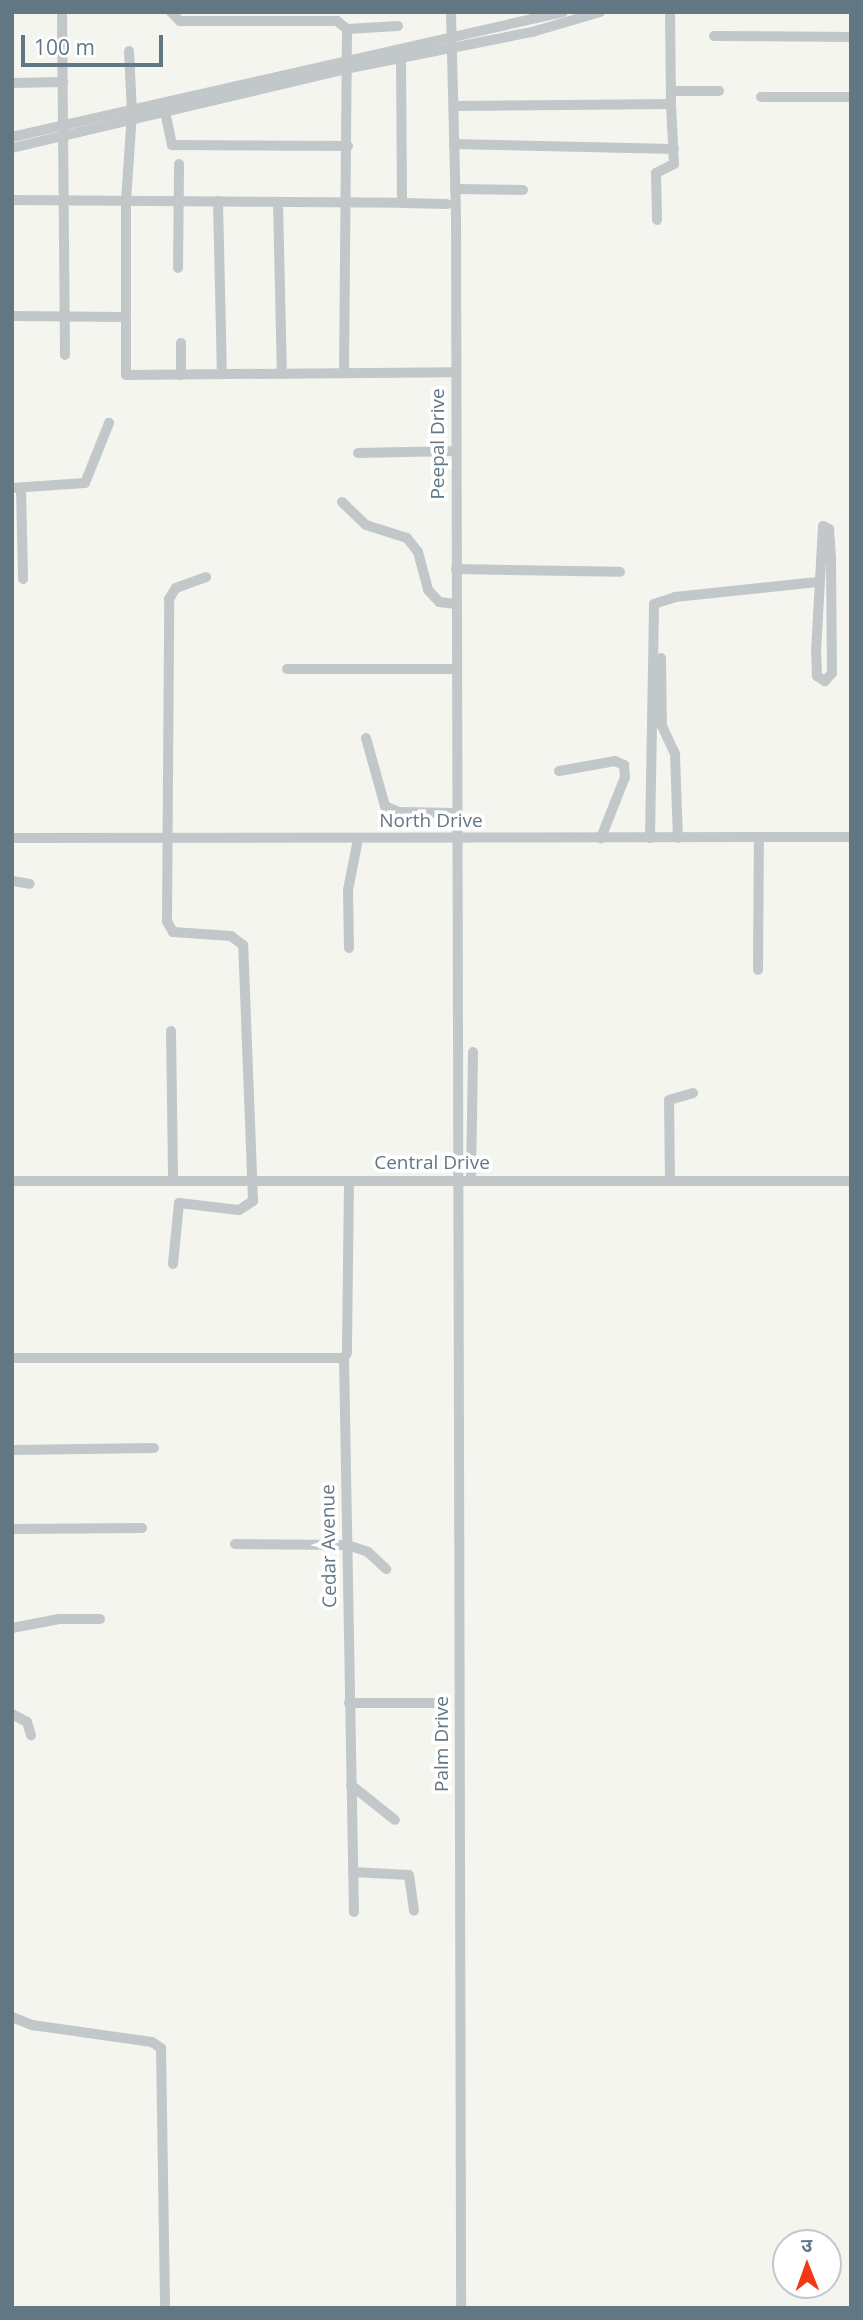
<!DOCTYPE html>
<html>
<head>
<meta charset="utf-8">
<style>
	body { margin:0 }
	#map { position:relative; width:863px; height:2320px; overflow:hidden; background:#f5f5f0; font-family:"Open Sans","Noto Sans Devanagari",sans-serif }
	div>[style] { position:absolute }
	.minor>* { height:10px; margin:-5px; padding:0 5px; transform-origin:5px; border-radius:5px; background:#c2c7c9 }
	span { translate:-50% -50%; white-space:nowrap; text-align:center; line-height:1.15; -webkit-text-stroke:7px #fff; paint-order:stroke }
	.street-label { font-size:19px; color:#617784 }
	.frame { position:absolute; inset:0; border:14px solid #617784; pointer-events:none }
	.north { position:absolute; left:772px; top:2229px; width:70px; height:70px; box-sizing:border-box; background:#fff; border:2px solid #c0c9ce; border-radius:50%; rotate:359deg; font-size:19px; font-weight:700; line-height:28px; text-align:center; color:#617784 }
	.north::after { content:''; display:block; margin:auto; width:24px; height:32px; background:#f03a15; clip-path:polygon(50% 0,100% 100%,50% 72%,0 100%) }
	.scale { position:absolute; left:21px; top:35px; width:142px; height:32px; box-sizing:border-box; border:4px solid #617784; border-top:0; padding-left:9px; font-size:21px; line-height:24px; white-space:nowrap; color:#617784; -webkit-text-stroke:5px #fff; paint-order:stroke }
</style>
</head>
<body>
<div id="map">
	<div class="minor">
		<i style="left:62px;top:12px;width:343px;rotate:89.5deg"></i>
		<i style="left:171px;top:12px;width:13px;rotate:45deg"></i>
		<i style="left:180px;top:21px;width:157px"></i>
		<i style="left:337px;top:21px;width:13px;rotate:39deg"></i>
		<i style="left:347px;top:29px;width:344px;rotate:90.5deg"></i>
		<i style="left:451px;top:12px;width:202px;rotate:88.6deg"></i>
		<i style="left:456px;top:214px;width:2094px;rotate:89.86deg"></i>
		<i style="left:347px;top:29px;width:51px;rotate:-3.4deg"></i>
		<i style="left:714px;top:36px;width:137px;rotate:0.4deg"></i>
		<i style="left:129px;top:51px;width:62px;rotate:87.2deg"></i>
		<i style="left:132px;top:113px;width:87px;rotate:93.9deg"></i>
		<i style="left:126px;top:200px;width:175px;rotate:90deg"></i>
		<i style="left:126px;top:375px;width:329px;rotate:-0.5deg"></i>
		<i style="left:401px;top:58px;width:145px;rotate:89.6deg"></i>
		<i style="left:402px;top:203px;width:45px;rotate:1.3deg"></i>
		<i style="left:12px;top:83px;width:51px;rotate:-1.1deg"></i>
		<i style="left:671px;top:91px;width:48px"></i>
		<i style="left:761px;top:97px;width:90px"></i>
		<i style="left:455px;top:106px;width:216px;rotate:-0.5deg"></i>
		<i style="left:671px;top:104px;width:92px;rotate:-90.6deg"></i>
		<i style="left:164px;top:107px;width:39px;rotate:78deg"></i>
		<i style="left:172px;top:145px;width:176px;rotate:0.3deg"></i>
		<i style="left:12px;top:137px;width:565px;rotate:-12.78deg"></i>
		<i style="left:454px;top:144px;width:220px;rotate:1.3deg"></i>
		<i style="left:12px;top:148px;width:347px;rotate:-13.3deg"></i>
		<i style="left:350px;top:68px;width:186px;rotate:-11.2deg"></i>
		<i style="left:532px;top:32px;width:71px;rotate:-16.4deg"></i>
		<i style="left:455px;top:189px;width:68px;rotate:0.8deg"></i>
		<i style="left:12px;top:200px;width:390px;rotate:0.4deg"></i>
		<i style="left:218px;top:201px;width:173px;rotate:88.7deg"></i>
		<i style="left:278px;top:202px;width:172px;rotate:88.7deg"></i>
		<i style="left:657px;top:220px;width:47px;rotate:-91.2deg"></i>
		<i style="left:656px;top:173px;width:20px;rotate:-27deg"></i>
		<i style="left:674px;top:164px;width:60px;rotate:-92.9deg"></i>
		<i style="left:178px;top:268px;width:104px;rotate:-89.4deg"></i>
		<i style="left:12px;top:316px;width:112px;rotate:0.5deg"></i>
		<i style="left:181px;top:343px;width:32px;rotate:90deg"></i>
		<i style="left:358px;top:453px;width:98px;rotate:-1.2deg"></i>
		<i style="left:12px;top:488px;width:73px;rotate:-3.9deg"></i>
		<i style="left:85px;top:483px;width:65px;rotate:-68.2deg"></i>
		<i style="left:21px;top:488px;width:91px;rotate:88.7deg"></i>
		<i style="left:342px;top:502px;width:33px;rotate:44deg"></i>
		<i style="left:366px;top:525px;width:43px;rotate:17.6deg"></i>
		<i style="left:407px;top:538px;width:18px;rotate:52deg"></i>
		<i style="left:418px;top:552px;width:39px;rotate:75deg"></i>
		<i style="left:428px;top:590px;width:16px;rotate:47deg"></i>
		<i style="left:439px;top:602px;width:17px;rotate:7deg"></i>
		<i style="left:823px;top:526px;width:7px;rotate:27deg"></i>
		<i style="left:829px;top:529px;width:32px;rotate:86deg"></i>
		<i style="left:831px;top:561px;width:112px;rotate:89.5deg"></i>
		<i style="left:832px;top:673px;width:11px;rotate:131deg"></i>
		<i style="left:825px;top:681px;width:9px;rotate:-148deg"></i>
		<i style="left:817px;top:676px;width:24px;rotate:-92deg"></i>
		<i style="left:816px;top:652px;width:126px;rotate:-86.8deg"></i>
		<i style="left:456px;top:569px;width:164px;rotate:1deg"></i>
		<i style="left:661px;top:658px;width:68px;rotate:89.2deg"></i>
		<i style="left:662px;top:726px;width:31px;rotate:65deg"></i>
		<i style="left:675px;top:754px;width:84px;rotate:88deg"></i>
		<i style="left:287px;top:669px;width:170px"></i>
		<i style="left:366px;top:738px;width:71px;rotate:74.4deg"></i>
		<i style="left:385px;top:806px;width:15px;rotate:23deg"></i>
		<i style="left:399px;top:812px;width:59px;rotate:1deg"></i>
		<i style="left:559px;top:771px;width:57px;rotate:-10.1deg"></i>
		<i style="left:615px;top:761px;width:10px;rotate:24deg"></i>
		<i style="left:624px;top:765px;width:12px;rotate:85deg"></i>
		<i style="left:625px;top:777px;width:66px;rotate:111.5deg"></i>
		<i style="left:12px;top:838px;width:839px;rotate:-0.07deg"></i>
		<i style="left:650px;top:838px;width:234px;rotate:-89deg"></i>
		<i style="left:654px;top:604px;width:22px;rotate:-18deg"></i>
		<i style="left:675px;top:597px;width:143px;rotate:-6deg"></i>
		<i style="left:12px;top:881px;width:18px;rotate:9deg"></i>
		<i style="left:349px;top:948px;width:58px;rotate:-91deg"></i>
		<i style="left:348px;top:890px;width:52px;rotate:-78.9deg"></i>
		<i style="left:758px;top:970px;width:133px;rotate:-89.6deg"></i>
		<i style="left:171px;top:1031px;width:150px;rotate:89.2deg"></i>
		<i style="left:12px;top:1181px;width:839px"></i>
		<i style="left:349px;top:1181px;width:172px;rotate:90.7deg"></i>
		<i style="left:347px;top:1353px;width:6px;rotate:121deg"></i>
		<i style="left:344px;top:1358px;width:554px;rotate:88.97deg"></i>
		<i style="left:471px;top:1181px;width:129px;rotate:-89.1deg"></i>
		<i style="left:670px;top:1181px;width:81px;rotate:-90.7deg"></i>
		<i style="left:669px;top:1100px;width:25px;rotate:-16deg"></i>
		<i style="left:173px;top:1264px;width:61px;rotate:-84.4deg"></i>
		<i style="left:179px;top:1203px;width:60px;rotate:6.7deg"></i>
		<i style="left:239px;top:1210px;width:17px;rotate:-33deg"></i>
		<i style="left:253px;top:1201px;width:256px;rotate:-92.2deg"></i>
		<i style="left:243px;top:945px;width:15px;rotate:-143deg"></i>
		<i style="left:231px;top:936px;width:58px;rotate:-176.1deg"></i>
		<i style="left:173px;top:932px;width:13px;rotate:-119deg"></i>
		<i style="left:167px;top:921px;width:322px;rotate:-89.6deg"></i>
		<i style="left:169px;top:599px;width:13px;rotate:-58deg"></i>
		<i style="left:176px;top:588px;width:32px;rotate:-20deg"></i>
		<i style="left:12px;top:1358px;width:332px"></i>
		<i style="left:12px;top:1450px;width:142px;rotate:-0.8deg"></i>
		<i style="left:12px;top:1529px;width:130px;rotate:-0.4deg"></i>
		<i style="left:235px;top:1544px;width:112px;rotate:0.5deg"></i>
		<i style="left:347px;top:1545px;width:22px;rotate:18deg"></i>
		<i style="left:368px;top:1552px;width:25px;rotate:43deg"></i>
		<i style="left:12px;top:1628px;width:48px;rotate:-10.8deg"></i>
		<i style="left:59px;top:1619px;width:41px"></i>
		<i style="left:349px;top:1703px;width:90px"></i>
		<i style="left:12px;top:1714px;width:17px;rotate:28deg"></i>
		<i style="left:27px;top:1722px;width:14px;rotate:73deg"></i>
		<i style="left:351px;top:1785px;width:56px;rotate:38.5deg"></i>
		<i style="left:353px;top:1872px;width:56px;rotate:3.1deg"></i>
		<i style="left:409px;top:1875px;width:36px;rotate:82deg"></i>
		<i style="left:12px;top:2017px;width:22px;rotate:22deg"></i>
		<i style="left:32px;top:2025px;width:121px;rotate:8.1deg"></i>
		<i style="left:152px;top:2042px;width:11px;rotate:34deg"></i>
		<i style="left:161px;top:2048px;width:260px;rotate:89.1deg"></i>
	</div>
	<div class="street-label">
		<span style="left:438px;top:444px;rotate:-90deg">Peepal Drive</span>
		<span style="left:431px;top:821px">North Drive</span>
		<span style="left:432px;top:1163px">Central Drive</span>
		<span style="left:329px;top:1546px;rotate:-91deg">Cedar Avenue</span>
		<span style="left:442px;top:1744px;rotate:-90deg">Palm Drive</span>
	</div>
	<div class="frame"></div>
	<div class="north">उ</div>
	<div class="scale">100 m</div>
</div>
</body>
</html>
